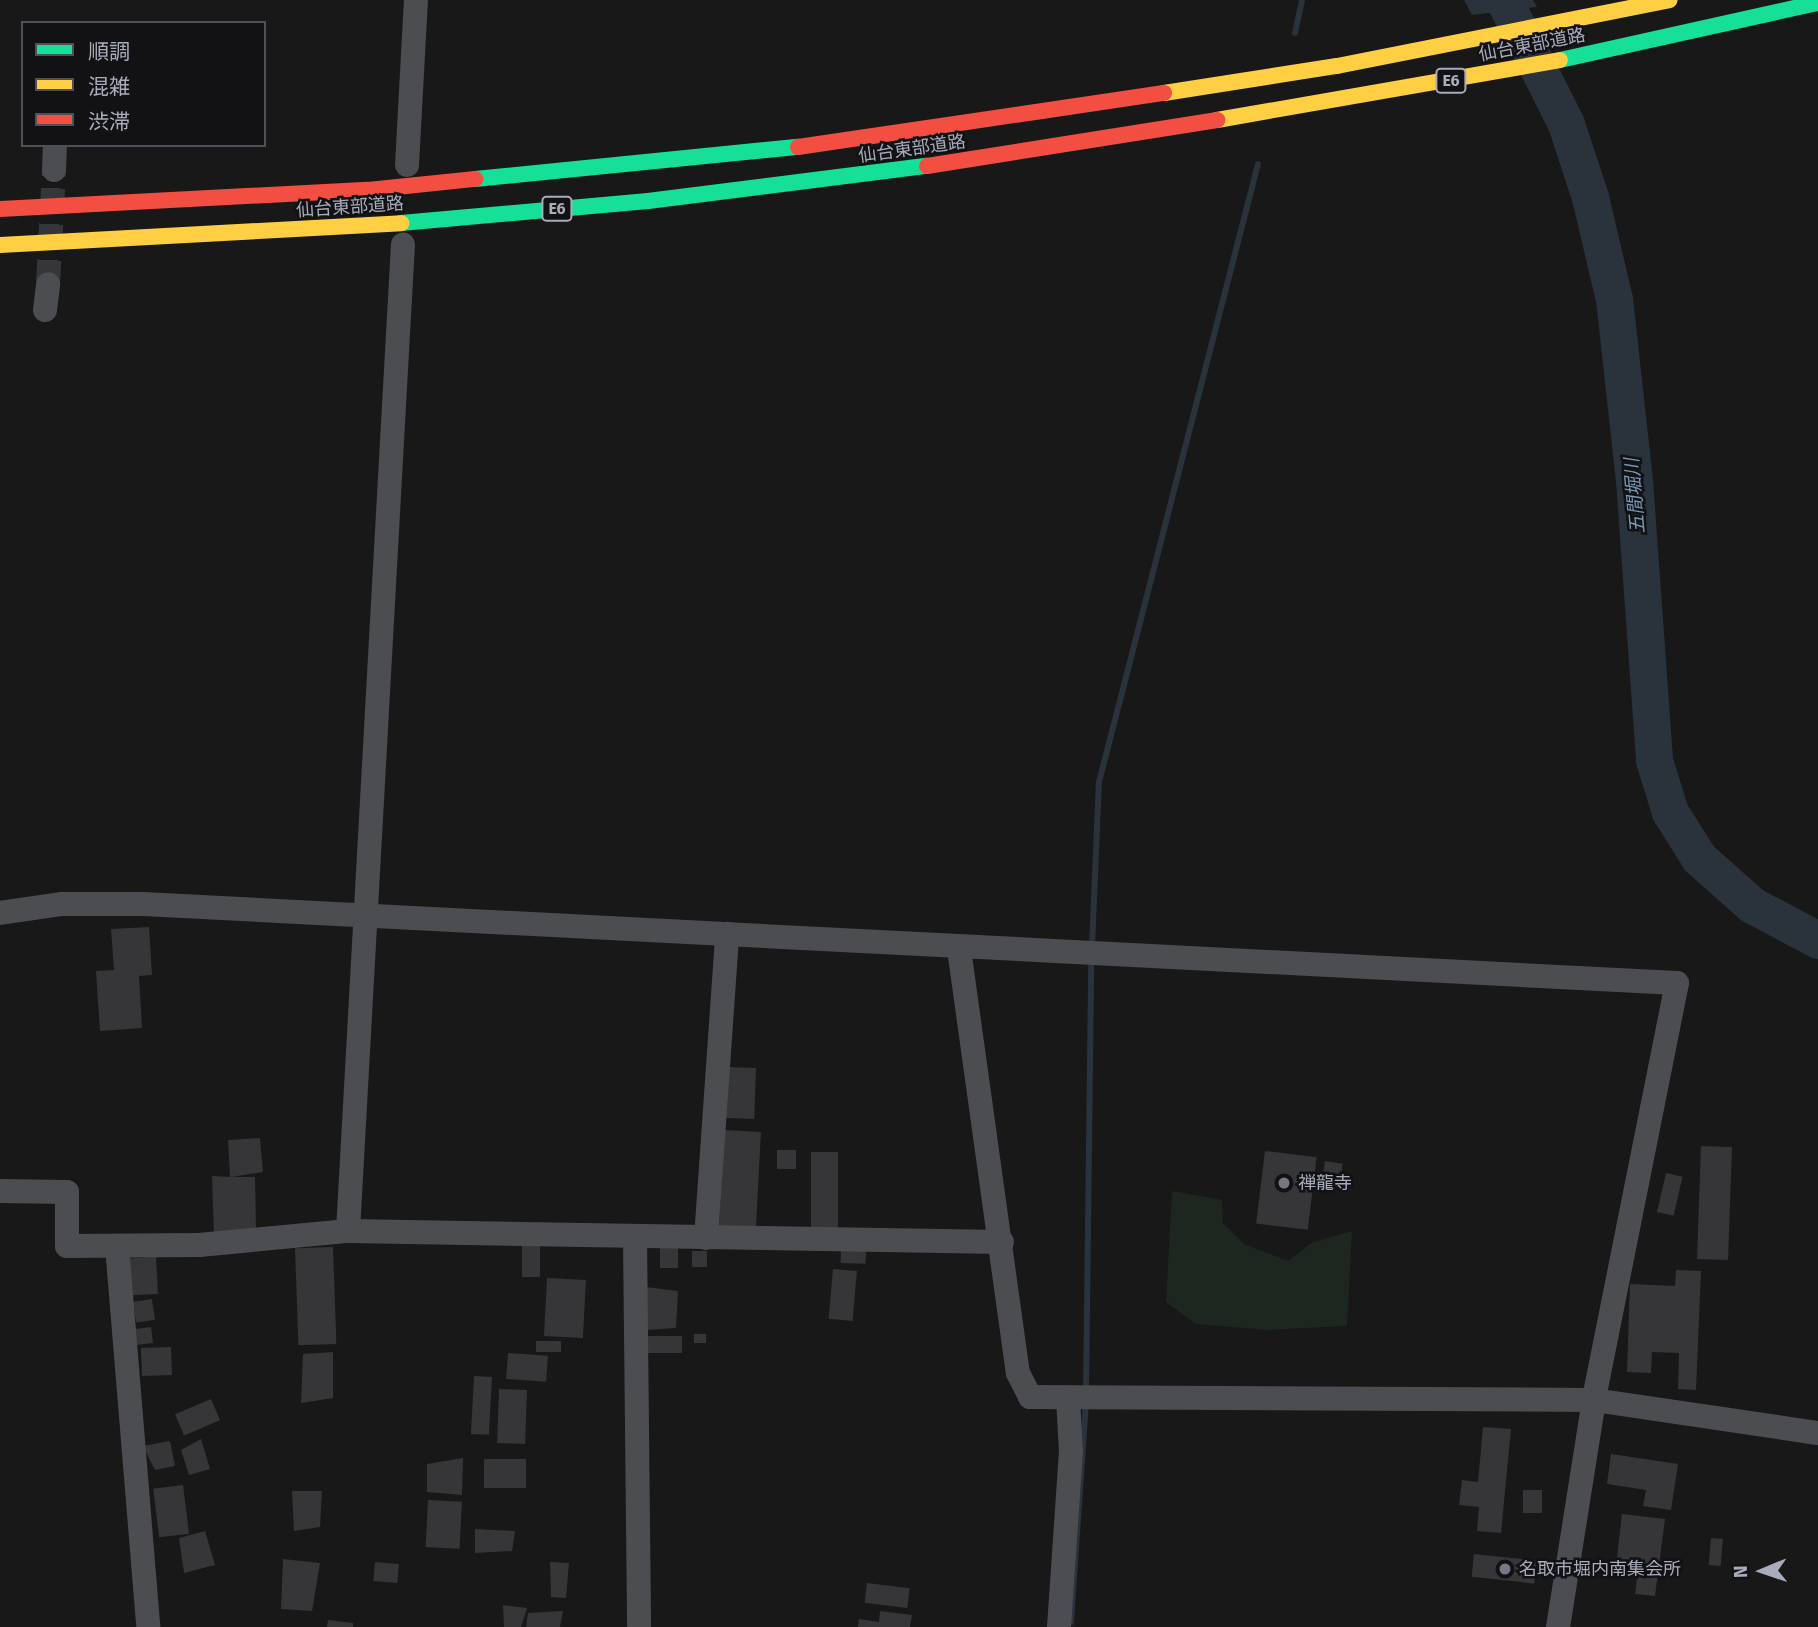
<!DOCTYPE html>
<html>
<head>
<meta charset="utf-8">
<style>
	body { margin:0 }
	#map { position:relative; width:1818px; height:1627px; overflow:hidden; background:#181818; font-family:"Fira Sans","Noto Sans JP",sans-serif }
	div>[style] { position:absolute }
	.green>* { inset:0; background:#1d261f }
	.water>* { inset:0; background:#2a323b }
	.stream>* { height:6px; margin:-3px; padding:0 3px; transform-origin:3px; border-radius:3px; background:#2a323b }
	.river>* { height:37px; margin:-18.5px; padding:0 18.5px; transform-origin:18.5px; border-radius:18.5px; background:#2a323b }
	.building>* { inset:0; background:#363638; transform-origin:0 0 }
	.street-tunnel>* { height:24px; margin-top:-12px; transform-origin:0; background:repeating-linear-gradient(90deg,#353639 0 24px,transparent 0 36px) }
	.street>* { height:24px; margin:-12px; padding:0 12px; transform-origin:12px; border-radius:12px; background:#4c4d51 }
	.fast>* { height:16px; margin:-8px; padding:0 8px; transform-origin:8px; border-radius:8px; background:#16e098 }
	.slow>* { height:16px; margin:-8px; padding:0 8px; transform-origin:8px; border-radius:8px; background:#ffcf43 }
	.jam>* { height:16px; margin:-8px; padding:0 8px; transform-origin:8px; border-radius:8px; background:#f24e42 }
	.dots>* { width:19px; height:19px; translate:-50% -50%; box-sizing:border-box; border:4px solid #121215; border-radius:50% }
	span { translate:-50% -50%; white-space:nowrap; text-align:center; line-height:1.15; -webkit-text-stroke:5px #121215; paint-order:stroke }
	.shield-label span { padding:2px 5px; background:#121215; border:2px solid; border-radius:5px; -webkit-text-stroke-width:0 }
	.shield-label { font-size:16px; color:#a8acbb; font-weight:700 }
	.street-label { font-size:18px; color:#a8acbb }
	.poi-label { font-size:18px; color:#a8acbb }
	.left { translate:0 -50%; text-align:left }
	.water-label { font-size:19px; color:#7c98b9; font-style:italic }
	.legend { position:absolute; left:21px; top:21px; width:245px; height:126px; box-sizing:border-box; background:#121215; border:2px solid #4e5057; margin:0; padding:9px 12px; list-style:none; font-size:21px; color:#a8acbb }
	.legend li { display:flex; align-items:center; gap:14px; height:35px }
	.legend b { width:35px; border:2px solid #4e5057 }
	.north { position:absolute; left:1727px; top:1536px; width:70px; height:70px; -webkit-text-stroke:5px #121215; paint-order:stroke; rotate:268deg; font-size:19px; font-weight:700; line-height:28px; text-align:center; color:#a8acbb }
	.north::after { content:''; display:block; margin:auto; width:24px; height:32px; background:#a8acbb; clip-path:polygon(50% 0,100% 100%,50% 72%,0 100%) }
</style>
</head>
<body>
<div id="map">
	<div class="green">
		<i style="clip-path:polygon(1172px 1191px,1222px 1200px,1223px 1223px,1244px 1244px,1288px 1261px,1311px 1243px,1352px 1231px,1347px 1326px,1267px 1330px,1196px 1324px,1166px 1302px)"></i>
	</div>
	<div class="water">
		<i style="clip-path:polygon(1464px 0,1533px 0,1537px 7px,1472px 15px)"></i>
	</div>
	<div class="stream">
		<i style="left:1295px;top:33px;width:34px;rotate:-78deg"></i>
		<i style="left:1092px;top:947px;width:165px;rotate:-87.6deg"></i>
		<i style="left:1099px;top:782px;width:638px;rotate:-75.57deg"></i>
		<i style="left:1086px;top:1391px;width:433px;rotate:-89.3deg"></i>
		<i style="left:1071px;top:1622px;width:221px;rotate:-86.1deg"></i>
	</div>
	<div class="river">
		<i style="left:1504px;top:0;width:139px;rotate:63.4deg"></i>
		<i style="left:1566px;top:124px;width:77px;rotate:71.8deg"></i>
		<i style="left:1590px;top:197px;width:105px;rotate:76.8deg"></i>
		<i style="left:1614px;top:299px;width:182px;rotate:83.7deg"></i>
		<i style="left:1634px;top:480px;width:281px;rotate:85.9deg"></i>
		<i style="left:1654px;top:760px;width:54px;rotate:72.9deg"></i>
		<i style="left:1670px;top:812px;width:54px;rotate:57.8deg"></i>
		<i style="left:1699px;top:858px;width:71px;rotate:41.6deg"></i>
		<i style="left:1752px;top:905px;width:75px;rotate:27.9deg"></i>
	</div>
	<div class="building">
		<i style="clip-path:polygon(149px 927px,152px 975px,139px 976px,142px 1028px,100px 1031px,96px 971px,114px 970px,111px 929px)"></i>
		<i style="left:727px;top:1067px;width:29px;height:51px;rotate:2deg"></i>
		<i style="left:724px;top:1130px;width:37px;height:102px;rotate:3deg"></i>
		<i style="clip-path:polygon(260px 1138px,263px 1172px,231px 1177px,255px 1177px,256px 1230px,214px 1236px,212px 1176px,230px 1177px,228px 1140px)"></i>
		<i style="left:1701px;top:1146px;width:31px;height:113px;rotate:2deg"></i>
		<i style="left:777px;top:1150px;width:19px;height:19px"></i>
		<i style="left:1265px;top:1151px;width:52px;height:73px;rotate:7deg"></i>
		<i style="left:811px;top:1152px;width:27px;height:81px"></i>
		<i style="left:1325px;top:1161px;width:18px;height:14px;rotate:9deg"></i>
		<i style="left:1666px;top:1173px;width:17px;height:40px;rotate:13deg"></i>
		<i style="left:540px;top:1243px;width:34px;height:18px;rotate:90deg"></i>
		<i style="left:333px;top:1247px;width:97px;height:38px;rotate:88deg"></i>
		<i style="left:660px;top:1247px;width:18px;height:21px"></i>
		<i style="left:841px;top:1250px;width:25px;height:13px;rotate:2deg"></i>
		<i style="left:692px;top:1251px;width:15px;height:16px"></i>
		<i style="left:156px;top:1257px;width:37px;height:27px;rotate:87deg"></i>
		<i style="left:833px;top:1269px;width:24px;height:50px;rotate:5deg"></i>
		<i style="clip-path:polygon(1676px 1270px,1701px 1271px,1696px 1390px,1678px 1389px,1679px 1353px,1652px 1352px,1651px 1373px,1627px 1372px,1630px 1284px,1675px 1286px)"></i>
		<i style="left:547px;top:1278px;width:39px;height:58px;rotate:3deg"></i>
		<i style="clip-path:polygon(646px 1287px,678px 1291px,676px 1328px,645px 1330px)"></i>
		<i style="left:152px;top:1299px;width:21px;height:19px;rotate:82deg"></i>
		<i style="left:151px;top:1327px;width:16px;height:22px;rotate:83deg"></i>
		<i style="left:694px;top:1334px;width:12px;height:9px"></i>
		<i style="left:646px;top:1336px;width:36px;height:17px"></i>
		<i style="left:536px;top:1341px;width:25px;height:11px"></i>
		<i style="left:171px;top:1347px;width:28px;height:30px;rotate:88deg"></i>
		<i style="clip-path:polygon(333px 1352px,333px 1398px,301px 1403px,303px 1354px)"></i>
		<i style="left:508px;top:1353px;width:40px;height:26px;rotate:4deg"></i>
		<i style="left:474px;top:1376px;width:18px;height:58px;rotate:3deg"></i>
		<i style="left:499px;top:1389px;width:28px;height:54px;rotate:2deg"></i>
		<i style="left:211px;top:1399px;width:23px;height:39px;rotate:67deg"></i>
		<i style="clip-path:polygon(1483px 1427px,1511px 1429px,1501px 1533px,1477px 1531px,1479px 1507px,1459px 1505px,1462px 1480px,1478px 1482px)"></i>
		<i style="clip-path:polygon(201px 1439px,210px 1469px,189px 1475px,181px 1450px)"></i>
		<i style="clip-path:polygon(170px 1441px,175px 1466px,155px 1470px,143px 1446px)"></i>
		<i style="clip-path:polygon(1611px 1454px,1678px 1464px,1671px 1510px,1643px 1506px,1646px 1490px,1607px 1484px)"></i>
		<i style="clip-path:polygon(463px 1458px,462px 1495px,427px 1492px,427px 1464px)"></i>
		<i style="left:484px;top:1459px;width:42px;height:29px"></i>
		<i style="left:183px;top:1485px;width:49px;height:30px;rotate:83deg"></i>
		<i style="left:1523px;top:1490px;width:19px;height:23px"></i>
		<i style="clip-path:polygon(292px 1491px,322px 1491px,320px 1527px,294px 1531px)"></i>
		<i style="left:428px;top:1500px;width:34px;height:47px;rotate:3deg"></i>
		<i style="clip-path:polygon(1622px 1514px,1665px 1519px,1655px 1596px,1635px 1594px,1637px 1578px,1615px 1575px)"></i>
		<i style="clip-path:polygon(475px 1529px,515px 1531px,512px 1551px,475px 1553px)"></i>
		<i style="clip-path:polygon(205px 1531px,215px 1565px,184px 1573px,179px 1538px)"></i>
		<i style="left:1711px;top:1538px;width:12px;height:27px;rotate:5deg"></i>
		<i style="left:1474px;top:1554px;width:63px;height:23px;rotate:6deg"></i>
		<i style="clip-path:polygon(283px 1559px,320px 1563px,312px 1611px,281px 1609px)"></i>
		<i style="left:375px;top:1562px;width:24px;height:19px;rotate:5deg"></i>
		<i style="clip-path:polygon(550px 1562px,569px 1563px,566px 1598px,551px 1597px)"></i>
		<i style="left:867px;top:1583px;width:43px;height:20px;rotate:7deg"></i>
		<i style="clip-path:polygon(503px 1605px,527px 1608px,521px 1627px,504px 1627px)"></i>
		<i style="clip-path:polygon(563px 1611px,560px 1627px,526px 1627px,528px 1613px)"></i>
		<i style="clip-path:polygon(880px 1611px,912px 1615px,910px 1627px,858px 1627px,859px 1619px,879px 1622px)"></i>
		<i style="clip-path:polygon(328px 1620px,353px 1623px,353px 1627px,327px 1627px)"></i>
	</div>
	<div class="street-tunnel">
		<i style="left:48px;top:284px;width:114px;rotate:-87deg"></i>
	</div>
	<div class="street">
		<i style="left:407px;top:165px;width:165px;rotate:-86.9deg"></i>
		<i style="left:54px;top:170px;width:25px;rotate:-88deg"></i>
		<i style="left:45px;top:310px;width:26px;rotate:-83deg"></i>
		<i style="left:0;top:913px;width:63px;rotate:-8.3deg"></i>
		<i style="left:62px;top:904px;width:81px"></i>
		<i style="left:143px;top:904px;width:1536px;rotate:2.95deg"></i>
		<i style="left:1677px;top:983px;width:425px;rotate:101.3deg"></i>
		<i style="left:1594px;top:1400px;width:230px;rotate:99deg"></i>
		<i style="left:959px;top:949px;width:428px;rotate:82.1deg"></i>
		<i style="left:1018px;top:1373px;width:27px;rotate:63deg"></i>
		<i style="left:1030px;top:1397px;width:564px;rotate:0.3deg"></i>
		<i style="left:1594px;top:1400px;width:226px;rotate:8.4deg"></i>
		<i style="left:0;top:1191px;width:67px;rotate:0.9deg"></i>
		<i style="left:67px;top:1192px;width:54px;rotate:90deg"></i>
		<i style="left:67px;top:1246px;width:132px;rotate:-0.4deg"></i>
		<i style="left:199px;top:1245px;width:150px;rotate:-5.4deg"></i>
		<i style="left:348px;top:1231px;width:654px;rotate:0.96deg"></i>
		<i style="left:348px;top:1231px;width:988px;rotate:-86.81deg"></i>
		<i style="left:635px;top:1237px;width:390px;rotate:89.4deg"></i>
		<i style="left:706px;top:1238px;width:305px;rotate:-86deg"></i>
		<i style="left:117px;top:1246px;width:382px;rotate:85.3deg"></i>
		<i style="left:1059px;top:1627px;width:176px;rotate:-86.1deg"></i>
		<i style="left:1071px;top:1451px;width:52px;rotate:-93.3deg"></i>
	</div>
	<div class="fast">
		<i style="left:1560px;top:60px;width:264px;rotate:-12.5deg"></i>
		<i style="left:475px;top:179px;width:325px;rotate:-5.7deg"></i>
		<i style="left:401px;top:223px;width:248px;rotate:-5.1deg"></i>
		<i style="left:648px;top:201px;width:281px;rotate:-7.2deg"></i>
	</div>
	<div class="slow">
		<i style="left:1164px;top:93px;width:175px;rotate:-8.9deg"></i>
		<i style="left:1337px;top:66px;width:339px;rotate:-11.2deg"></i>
		<i style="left:1217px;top:120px;width:348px;rotate:-9.9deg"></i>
		<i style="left:0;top:245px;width:402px;rotate:-3.1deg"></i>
	</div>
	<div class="jam">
		<i style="left:798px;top:147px;width:370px;rotate:-8.4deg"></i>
		<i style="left:927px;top:166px;width:294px;rotate:-9deg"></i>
		<i style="left:0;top:209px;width:368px;rotate:-3deg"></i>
		<i style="left:368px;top:190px;width:108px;rotate:-5.9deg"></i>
	</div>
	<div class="dots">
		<i style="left:1284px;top:1183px;background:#767882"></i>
		<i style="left:1505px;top:1569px;background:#767882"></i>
	</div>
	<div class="shield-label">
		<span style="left:1451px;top:81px">E6</span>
		<span style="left:557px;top:209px">E6</span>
	</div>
	<div class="street-label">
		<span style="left:1532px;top:45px;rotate:-11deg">仙台東部道路</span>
		<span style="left:912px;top:149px;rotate:-8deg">仙台東部道路</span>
		<span style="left:350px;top:207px;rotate:-4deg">仙台東部道路</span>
	</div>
	<div class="poi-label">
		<span class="left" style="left:1298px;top:1183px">禅龍寺</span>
		<span class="left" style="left:1519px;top:1569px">名取市堀内南集会所</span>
	</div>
	<div class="water-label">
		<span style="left:1635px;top:496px;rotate:-95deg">五間堀川</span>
	</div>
	<ul class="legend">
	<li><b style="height:9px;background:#16e098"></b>順調</li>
	<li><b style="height:9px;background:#ffcf43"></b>混雑</li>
	<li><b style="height:9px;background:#f24e42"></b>渋滞</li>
	</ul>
	<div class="north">N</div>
</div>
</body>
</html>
